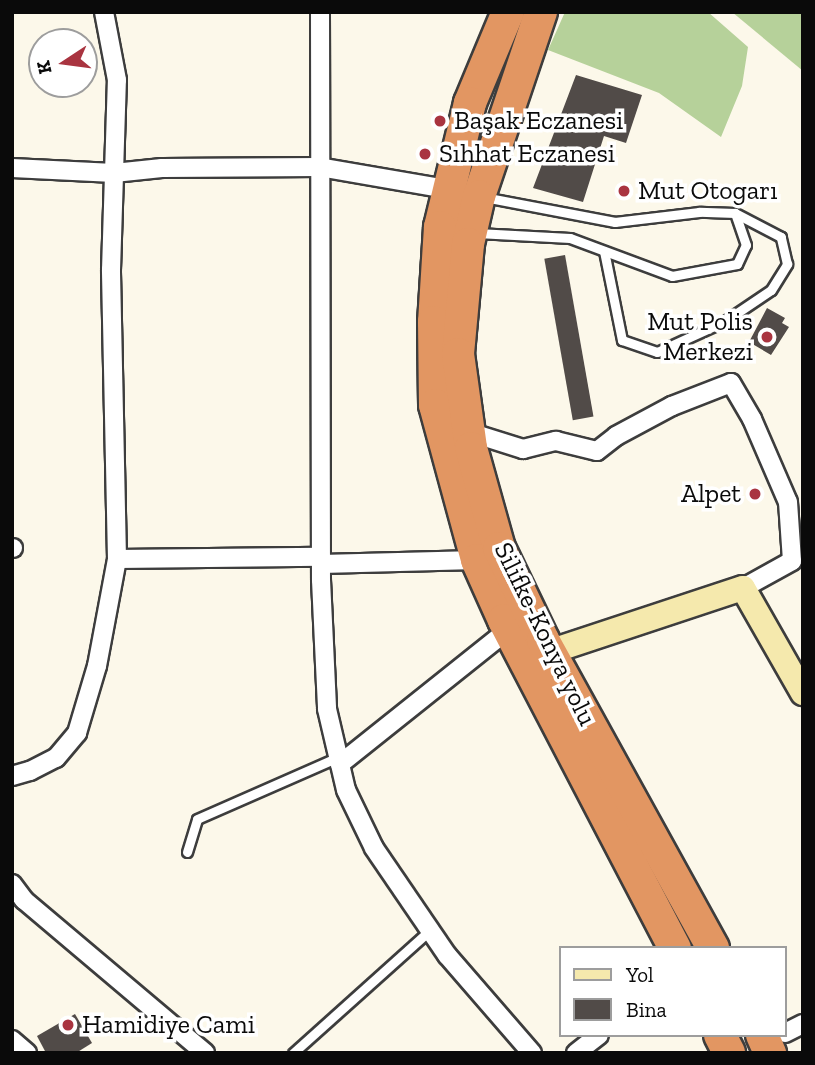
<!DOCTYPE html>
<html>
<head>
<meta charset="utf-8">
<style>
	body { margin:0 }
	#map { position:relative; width:815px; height:1065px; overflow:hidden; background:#fcf8ea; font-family:"Zilla Slab",serif }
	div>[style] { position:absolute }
	.forest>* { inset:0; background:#b6d19a }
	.building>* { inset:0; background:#514b48; transform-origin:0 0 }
	.roads { filter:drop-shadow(2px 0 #3d3d3d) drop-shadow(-2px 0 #3d3d3d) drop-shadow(0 2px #3d3d3d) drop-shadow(0 -2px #3d3d3d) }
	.lane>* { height:9px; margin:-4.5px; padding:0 4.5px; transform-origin:4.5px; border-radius:4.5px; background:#fff }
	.street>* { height:18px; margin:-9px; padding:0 9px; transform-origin:9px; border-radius:9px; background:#fff }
	.secondary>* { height:24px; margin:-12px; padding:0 12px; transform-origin:12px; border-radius:12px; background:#f5e9ad }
	.highway>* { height:32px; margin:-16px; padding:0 16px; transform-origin:16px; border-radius:16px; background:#e29662 }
	.dots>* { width:19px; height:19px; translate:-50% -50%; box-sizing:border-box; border:4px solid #fff; border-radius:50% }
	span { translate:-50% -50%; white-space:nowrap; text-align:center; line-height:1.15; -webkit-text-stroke:7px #fff; paint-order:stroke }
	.poi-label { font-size:26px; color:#0a0a0a }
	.left { translate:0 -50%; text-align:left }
	.right { translate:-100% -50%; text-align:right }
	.street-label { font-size:26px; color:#0a0a0a }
	.frame { position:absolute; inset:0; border:14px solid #0a0a0a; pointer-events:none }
	.legend { position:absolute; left:559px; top:946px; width:228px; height:91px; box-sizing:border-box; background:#fff; border:2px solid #9d9d9d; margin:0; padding:9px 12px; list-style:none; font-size:21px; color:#0a0a0a }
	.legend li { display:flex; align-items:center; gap:14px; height:35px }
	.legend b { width:35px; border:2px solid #9d9d9d }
	.north { position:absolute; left:28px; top:28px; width:70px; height:70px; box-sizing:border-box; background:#fff; border:2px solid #9d9d9d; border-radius:50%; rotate:257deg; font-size:19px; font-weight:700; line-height:28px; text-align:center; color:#0a0a0a }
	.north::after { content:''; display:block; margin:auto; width:24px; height:32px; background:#a93440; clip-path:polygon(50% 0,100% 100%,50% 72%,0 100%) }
</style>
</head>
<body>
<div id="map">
	<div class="forest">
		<i style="clip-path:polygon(565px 12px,708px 12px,748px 47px,742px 86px,721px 137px,659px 93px,548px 50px)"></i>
		<i style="clip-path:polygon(732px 12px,803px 12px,803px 71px)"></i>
	</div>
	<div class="building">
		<i style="clip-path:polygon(576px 75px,642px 95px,626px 143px,604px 136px,583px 202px,533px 188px)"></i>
		<i style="left:565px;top:255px;width:164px;height:21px;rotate:80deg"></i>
		<i style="clip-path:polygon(767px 308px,785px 318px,782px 323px,789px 327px,771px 355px,749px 342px)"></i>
		<i style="clip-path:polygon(75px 1014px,92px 1043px,76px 1053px,46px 1053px,37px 1036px)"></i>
	</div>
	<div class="roads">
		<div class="lane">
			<i style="left:477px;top:233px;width:93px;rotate:3.1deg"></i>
			<i style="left:570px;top:238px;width:109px;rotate:20.4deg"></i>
			<i style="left:672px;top:276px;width:66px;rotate:-10.5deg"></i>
			<i style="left:737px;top:264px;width:21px;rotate:-65deg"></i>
			<i style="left:746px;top:245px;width:34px;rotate:-109deg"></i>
			<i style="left:735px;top:213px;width:36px;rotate:-178deg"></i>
			<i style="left:699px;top:212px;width:85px;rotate:173.2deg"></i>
			<i style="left:615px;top:222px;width:133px;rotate:-169.2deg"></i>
			<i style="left:604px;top:251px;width:91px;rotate:78.6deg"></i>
			<i style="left:622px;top:340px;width:37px;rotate:19deg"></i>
			<i style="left:657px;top:352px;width:75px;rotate:-24.5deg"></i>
			<i style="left:725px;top:321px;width:55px;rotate:-34deg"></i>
			<i style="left:771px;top:290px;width:31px;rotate:-58deg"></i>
			<i style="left:787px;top:264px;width:28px;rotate:-103deg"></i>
			<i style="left:781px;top:237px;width:52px;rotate:-152.4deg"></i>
			<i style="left:187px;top:852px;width:34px;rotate:-73deg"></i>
			<i style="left:197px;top:819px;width:154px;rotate:-23.7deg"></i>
			<i style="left:293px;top:1053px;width:184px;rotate:-41.9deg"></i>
		</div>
		<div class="street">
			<i style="left:320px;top:12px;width:568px;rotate:89.9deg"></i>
			<i style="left:321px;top:580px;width:129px;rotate:87.3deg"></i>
			<i style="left:327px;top:709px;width:83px;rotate:76.8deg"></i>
			<i style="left:346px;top:790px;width:64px;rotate:64.2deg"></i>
			<i style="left:374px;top:848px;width:130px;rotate:55.7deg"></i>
			<i style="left:447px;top:955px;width:130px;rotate:49.1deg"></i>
			<i style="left:12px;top:168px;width:102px;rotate:2.8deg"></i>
			<i style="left:114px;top:173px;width:93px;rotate:-88.2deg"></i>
			<i style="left:117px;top:80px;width:69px;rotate:-100.8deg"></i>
			<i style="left:469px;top:432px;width:57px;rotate:17.5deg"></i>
			<i style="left:523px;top:449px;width:34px;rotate:-14deg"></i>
			<i style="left:556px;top:441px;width:42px;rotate:13.7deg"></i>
			<i style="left:597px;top:451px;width:24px;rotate:-38deg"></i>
			<i style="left:616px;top:436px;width:64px;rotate:-28.2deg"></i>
			<i style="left:672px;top:406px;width:63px;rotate:-21.3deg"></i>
			<i style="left:731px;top:383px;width:42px;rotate:59.7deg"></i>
			<i style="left:752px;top:419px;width:90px;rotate:66.6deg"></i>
			<i style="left:788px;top:502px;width:59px;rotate:86.1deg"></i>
			<i style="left:792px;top:561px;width:56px;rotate:151.1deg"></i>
			<i style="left:12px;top:548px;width:1px"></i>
			<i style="left:117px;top:559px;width:204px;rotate:-0.6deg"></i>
			<i style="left:321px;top:564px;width:156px;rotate:-1.5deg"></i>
			<i style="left:340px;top:764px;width:216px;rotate:-38.6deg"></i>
			<i style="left:12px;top:776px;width:19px;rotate:-16deg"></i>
			<i style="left:30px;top:771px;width:29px;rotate:-27deg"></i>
			<i style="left:56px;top:758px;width:33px;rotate:-50deg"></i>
			<i style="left:77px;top:733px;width:70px;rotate:-73.4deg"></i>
			<i style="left:97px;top:666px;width:109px;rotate:-79.4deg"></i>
			<i style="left:117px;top:559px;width:289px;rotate:-91.2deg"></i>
			<i style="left:111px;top:270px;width:97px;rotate:-88.2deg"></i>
			<i style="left:114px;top:173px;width:48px;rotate:-5.9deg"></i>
			<i style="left:162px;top:168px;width:157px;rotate:-0.4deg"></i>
			<i style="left:319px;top:167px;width:130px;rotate:9.8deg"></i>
			<i style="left:12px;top:884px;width:20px;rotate:53deg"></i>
			<i style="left:24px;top:900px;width:237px;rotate:40.2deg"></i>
			<i style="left:785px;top:1033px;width:20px;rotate:-27deg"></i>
			<i style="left:12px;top:1040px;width:20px;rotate:41deg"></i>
			<i style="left:576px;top:1053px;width:29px;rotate:-38deg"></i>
		</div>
		<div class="secondary">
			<i style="left:534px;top:657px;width:220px;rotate:-18.3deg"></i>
			<i style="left:743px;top:588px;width:121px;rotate:60.3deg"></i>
		</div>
		<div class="highway">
			<i style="left:508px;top:12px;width:99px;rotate:112.7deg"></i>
			<i style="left:470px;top:103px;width:128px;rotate:103.6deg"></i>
			<i style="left:440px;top:227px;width:95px;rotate:93.6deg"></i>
			<i style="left:434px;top:322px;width:83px;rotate:89.3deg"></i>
			<i style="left:435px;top:405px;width:161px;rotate:74.8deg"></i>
			<i style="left:477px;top:560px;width:66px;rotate:65.8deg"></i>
			<i style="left:504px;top:620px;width:370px;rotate:62.5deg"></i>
			<i style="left:541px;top:12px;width:194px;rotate:108.6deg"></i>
			<i style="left:479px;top:196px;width:49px;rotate:102.9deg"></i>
			<i style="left:468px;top:244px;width:110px;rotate:95.2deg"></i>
			<i style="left:458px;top:354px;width:95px;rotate:82.1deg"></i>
			<i style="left:471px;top:448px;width:104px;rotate:74.4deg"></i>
			<i style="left:499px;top:548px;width:102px;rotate:64.4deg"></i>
			<i style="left:543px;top:640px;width:352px;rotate:61.1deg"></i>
			<i style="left:720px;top:1035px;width:20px;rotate:63deg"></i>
			<i style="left:762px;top:1035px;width:20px;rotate:66deg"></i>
		</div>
	</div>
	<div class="dots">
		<i style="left:440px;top:121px;background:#a93440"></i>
		<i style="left:425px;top:154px;background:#a93440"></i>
		<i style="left:624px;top:191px;background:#a93440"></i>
		<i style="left:767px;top:337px;background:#a93440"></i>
		<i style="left:755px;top:494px;background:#a93440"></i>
		<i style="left:68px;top:1025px;background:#a93440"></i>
	</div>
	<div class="poi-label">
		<span class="left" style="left:454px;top:121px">Başak Eczanesi</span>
		<span class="left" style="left:439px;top:154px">Sıhhat Eczanesi</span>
		<span class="left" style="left:638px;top:191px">Mut Otogarı</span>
		<span class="right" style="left:753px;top:337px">Mut Polis<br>Merkezi</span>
		<span class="right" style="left:741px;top:494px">Alpet</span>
		<span class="left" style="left:82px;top:1025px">Hamidiye Cami</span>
	</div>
	<div class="street-label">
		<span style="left:545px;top:634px;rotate:64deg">Silifke-Konya yolu</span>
	</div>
	<div class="frame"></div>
	<ul class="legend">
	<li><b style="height:9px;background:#f5e9ad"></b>Yol</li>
	<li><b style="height:19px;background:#514b48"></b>Bina</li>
	</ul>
	<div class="north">K</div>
</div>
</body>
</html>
